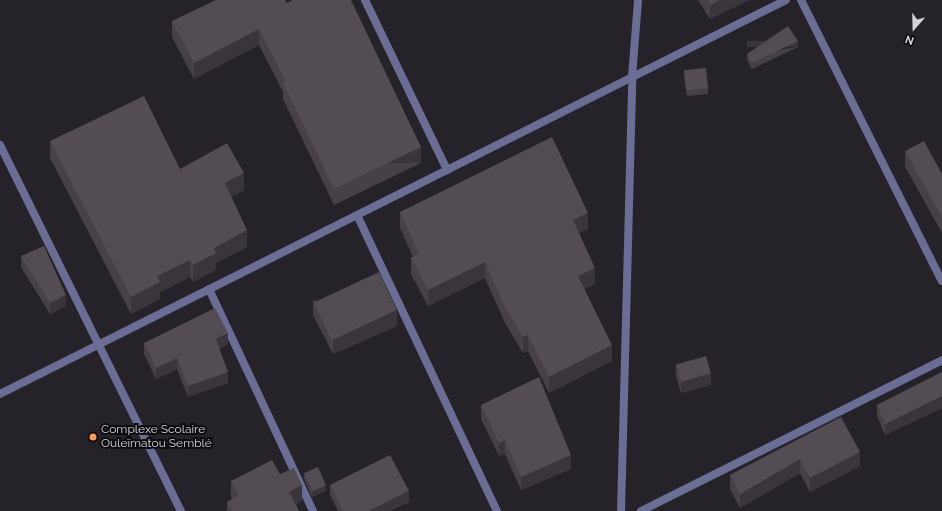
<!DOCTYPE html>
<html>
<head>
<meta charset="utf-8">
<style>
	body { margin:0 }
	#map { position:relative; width:942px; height:511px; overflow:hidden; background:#252229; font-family:Raleway,sans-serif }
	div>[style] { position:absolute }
	.street>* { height:8px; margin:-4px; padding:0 4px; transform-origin:4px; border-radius:4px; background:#6a6d94 }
	.wall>* { inset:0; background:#474147 }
	.shaded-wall>* { inset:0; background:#3a353a; transform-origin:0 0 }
	.building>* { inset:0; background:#534c53; transform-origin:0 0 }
	.dots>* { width:11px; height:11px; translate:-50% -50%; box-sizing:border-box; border:2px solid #0d0c0f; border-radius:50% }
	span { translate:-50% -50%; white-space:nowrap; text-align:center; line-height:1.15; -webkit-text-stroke:4px #0d0c0f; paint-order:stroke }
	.poi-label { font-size:12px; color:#d5d3d8 }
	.left { translate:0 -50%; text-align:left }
	.north { position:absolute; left:894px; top:8px; width:40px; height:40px; -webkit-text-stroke:3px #0d0c0f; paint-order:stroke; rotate:200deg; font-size:11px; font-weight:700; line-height:16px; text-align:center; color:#d5d3d8 }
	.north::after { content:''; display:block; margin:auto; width:14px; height:18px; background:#d5d3d8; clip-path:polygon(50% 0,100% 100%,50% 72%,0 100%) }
</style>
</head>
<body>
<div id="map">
	<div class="street">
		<i style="left:365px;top:0;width:189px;rotate:64.2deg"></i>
		<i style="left:801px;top:0;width:314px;rotate:63.4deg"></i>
		<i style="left:0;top:145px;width:408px;rotate:63.7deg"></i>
		<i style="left:357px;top:215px;width:327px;rotate:64.7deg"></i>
		<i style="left:209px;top:289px;width:245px;rotate:64.9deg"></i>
		<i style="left:0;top:394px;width:879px;rotate:-26.62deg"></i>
		<i style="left:621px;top:511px;width:434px;rotate:-88.5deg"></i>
		<i style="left:632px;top:77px;width:77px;rotate:-85.5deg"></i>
		<i style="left:641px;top:511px;width:337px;rotate:-26.6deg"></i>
	</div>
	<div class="wall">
		<i style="clip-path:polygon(698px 0,749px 0,710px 19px)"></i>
		<i style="clip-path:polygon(287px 3px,421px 163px,334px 205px,283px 99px,283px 92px,259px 45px,194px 79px,172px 37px,172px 21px)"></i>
		<i style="clip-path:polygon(798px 47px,752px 69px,747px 60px,747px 54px)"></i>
		<i style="clip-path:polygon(684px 70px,708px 88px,708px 94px,687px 96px,684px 76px)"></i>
		<i style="clip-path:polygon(50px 141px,180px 169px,244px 190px,231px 197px,247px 247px,216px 263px,216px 270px,193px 282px,190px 277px,160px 292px,160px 299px,131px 314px,50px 158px)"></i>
		<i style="clip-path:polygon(905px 151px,942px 174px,942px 233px,905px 167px)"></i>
		<i style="clip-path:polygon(400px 212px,588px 229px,579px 233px,595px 284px,584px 289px,612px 361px,549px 393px,528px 351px,523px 353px,505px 323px,485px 278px,428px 306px,411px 274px,411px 258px,413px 257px,400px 228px)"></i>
		<i style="clip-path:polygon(21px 256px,66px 306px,50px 314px,21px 267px)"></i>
		<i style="clip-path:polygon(313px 300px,397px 326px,333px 354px,313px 315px)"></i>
		<i style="clip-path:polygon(144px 343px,228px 344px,219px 349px,228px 383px,188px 397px,177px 369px,156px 379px,144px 354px)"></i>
		<i style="clip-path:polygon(676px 364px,711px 385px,681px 393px,676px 376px)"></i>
		<i style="clip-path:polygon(942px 372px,942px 408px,885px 435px,877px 416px,877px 405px)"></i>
		<i style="clip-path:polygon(481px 405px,571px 469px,521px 490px,505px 454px,499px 456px,481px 419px)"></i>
		<i style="clip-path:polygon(841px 417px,860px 466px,810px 492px,800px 473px,740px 508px,730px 489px,730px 475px)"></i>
		<i style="clip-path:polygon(304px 473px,326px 491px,312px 497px,304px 479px)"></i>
		<i style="clip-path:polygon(280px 474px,302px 501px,296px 504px,299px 511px,227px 511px,227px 502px,232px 499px,231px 497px,231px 481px)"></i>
		<i style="clip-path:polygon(330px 485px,409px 502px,390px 511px,338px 511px,330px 495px)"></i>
	</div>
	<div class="shaded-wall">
		<i style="clip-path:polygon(720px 0,749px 0,710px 19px,710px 5px)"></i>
		<i style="clip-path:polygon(259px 29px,259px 45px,194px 79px,194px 63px)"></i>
		<i style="left:798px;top:41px;width:6px;height:51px;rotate:90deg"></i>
		<i style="left:421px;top:147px;width:16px;height:97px;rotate:90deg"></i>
		<i style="clip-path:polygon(244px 173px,244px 190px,225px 200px,225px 183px)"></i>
		<i style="clip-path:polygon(588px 213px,588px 229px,573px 236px,573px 220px)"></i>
		<i style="clip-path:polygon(247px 230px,247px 247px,216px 263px,216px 270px,193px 282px,193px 265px,214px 248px)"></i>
		<i style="clip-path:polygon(190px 260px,190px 277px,160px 292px,160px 299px,131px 314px,131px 297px,157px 276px)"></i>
		<i style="clip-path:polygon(485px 262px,485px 278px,428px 306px,428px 290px)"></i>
		<i style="clip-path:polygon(595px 268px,595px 284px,578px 292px,578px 276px)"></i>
		<i style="clip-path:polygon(66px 295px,66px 306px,50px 314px,50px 303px)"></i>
		<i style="clip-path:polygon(397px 310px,397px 326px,333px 354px,333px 339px)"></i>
		<i style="clip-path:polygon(228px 333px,228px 344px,216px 350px,216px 339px)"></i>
		<i style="clip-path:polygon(528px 335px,528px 351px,523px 353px,523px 337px)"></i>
		<i style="clip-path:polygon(612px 345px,612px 361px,549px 393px,549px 377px)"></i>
		<i style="clip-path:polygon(177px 358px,177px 369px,156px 379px,156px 368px)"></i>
		<i style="clip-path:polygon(228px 372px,228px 383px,188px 397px,188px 386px)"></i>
		<i style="clip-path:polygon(711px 373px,711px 385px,681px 393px,681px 382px)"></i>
		<i style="clip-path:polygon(942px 396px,942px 408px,885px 435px,885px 424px)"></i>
		<i style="clip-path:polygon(505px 440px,505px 454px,499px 456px,499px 443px)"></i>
		<i style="clip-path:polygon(860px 452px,860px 466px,810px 492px,810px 478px)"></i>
		<i style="clip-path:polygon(571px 455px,571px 469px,521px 490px,521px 477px)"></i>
		<i style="clip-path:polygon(800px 459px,800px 473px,740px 508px,740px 494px)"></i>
		<i style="clip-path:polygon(302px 485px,302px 501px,289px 508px,289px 492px)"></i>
		<i style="clip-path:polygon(326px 485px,326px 491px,312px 497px,312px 491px)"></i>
		<i style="clip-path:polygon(409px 491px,409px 502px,390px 511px,368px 511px)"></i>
	</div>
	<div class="building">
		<i style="clip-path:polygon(216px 0,285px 0,287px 3px,293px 0,351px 0,421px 147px,334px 189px,283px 83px,286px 82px,259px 29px,194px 63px,172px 21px)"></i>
		<i style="clip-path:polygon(707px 0,720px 0,710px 5px)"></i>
		<i style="clip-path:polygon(788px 26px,798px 41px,752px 63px,747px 54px)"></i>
		<i style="left:706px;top:68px;width:20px;height:22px;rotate:84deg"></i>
		<i style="clip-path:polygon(144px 96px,180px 169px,227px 143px,244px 173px,225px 183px,247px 230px,214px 248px,216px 253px,193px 265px,190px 260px,157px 276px,160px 282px,131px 297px,50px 141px)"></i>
		<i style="clip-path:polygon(552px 137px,588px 213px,573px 220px,595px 268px,578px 276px,612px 345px,549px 377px,528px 335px,523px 337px,505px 307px,485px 262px,428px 290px,411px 258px,419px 254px,400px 212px)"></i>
		<i style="clip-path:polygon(924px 141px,942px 174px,942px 217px,905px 151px)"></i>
		<i style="clip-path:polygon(44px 246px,66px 295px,50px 303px,21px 256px)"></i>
		<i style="left:379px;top:272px;width:42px;height:72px;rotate:65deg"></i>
		<i style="clip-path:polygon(215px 308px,228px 333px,216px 339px,228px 372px,188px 386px,177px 358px,156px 368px,144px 343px)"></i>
		<i style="left:706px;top:356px;width:18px;height:31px;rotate:74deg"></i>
		<i style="clip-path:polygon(942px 372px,942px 396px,885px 424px,877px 405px)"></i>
		<i style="clip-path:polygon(539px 377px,571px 455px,521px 477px,505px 440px,499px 443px,481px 405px)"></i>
		<i style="clip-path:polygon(841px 417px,860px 452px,810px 478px,800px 459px,740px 494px,730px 475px)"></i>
		<i style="clip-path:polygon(390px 455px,409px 491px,368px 511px,343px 511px,330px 485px)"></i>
		<i style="clip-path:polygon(272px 460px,280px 474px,294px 468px,302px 485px,289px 492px,299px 511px,232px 511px,227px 502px,239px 495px,231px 481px)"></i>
		<i style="left:318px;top:467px;width:20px;height:15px;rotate:66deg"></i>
	</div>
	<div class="dots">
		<i style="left:93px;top:437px;background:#ff9b5a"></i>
	</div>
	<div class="poi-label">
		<span class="left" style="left:101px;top:437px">Complexe Scolaire<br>Ouleïmatou Semblé</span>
	</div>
	<div class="north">N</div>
</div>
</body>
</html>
